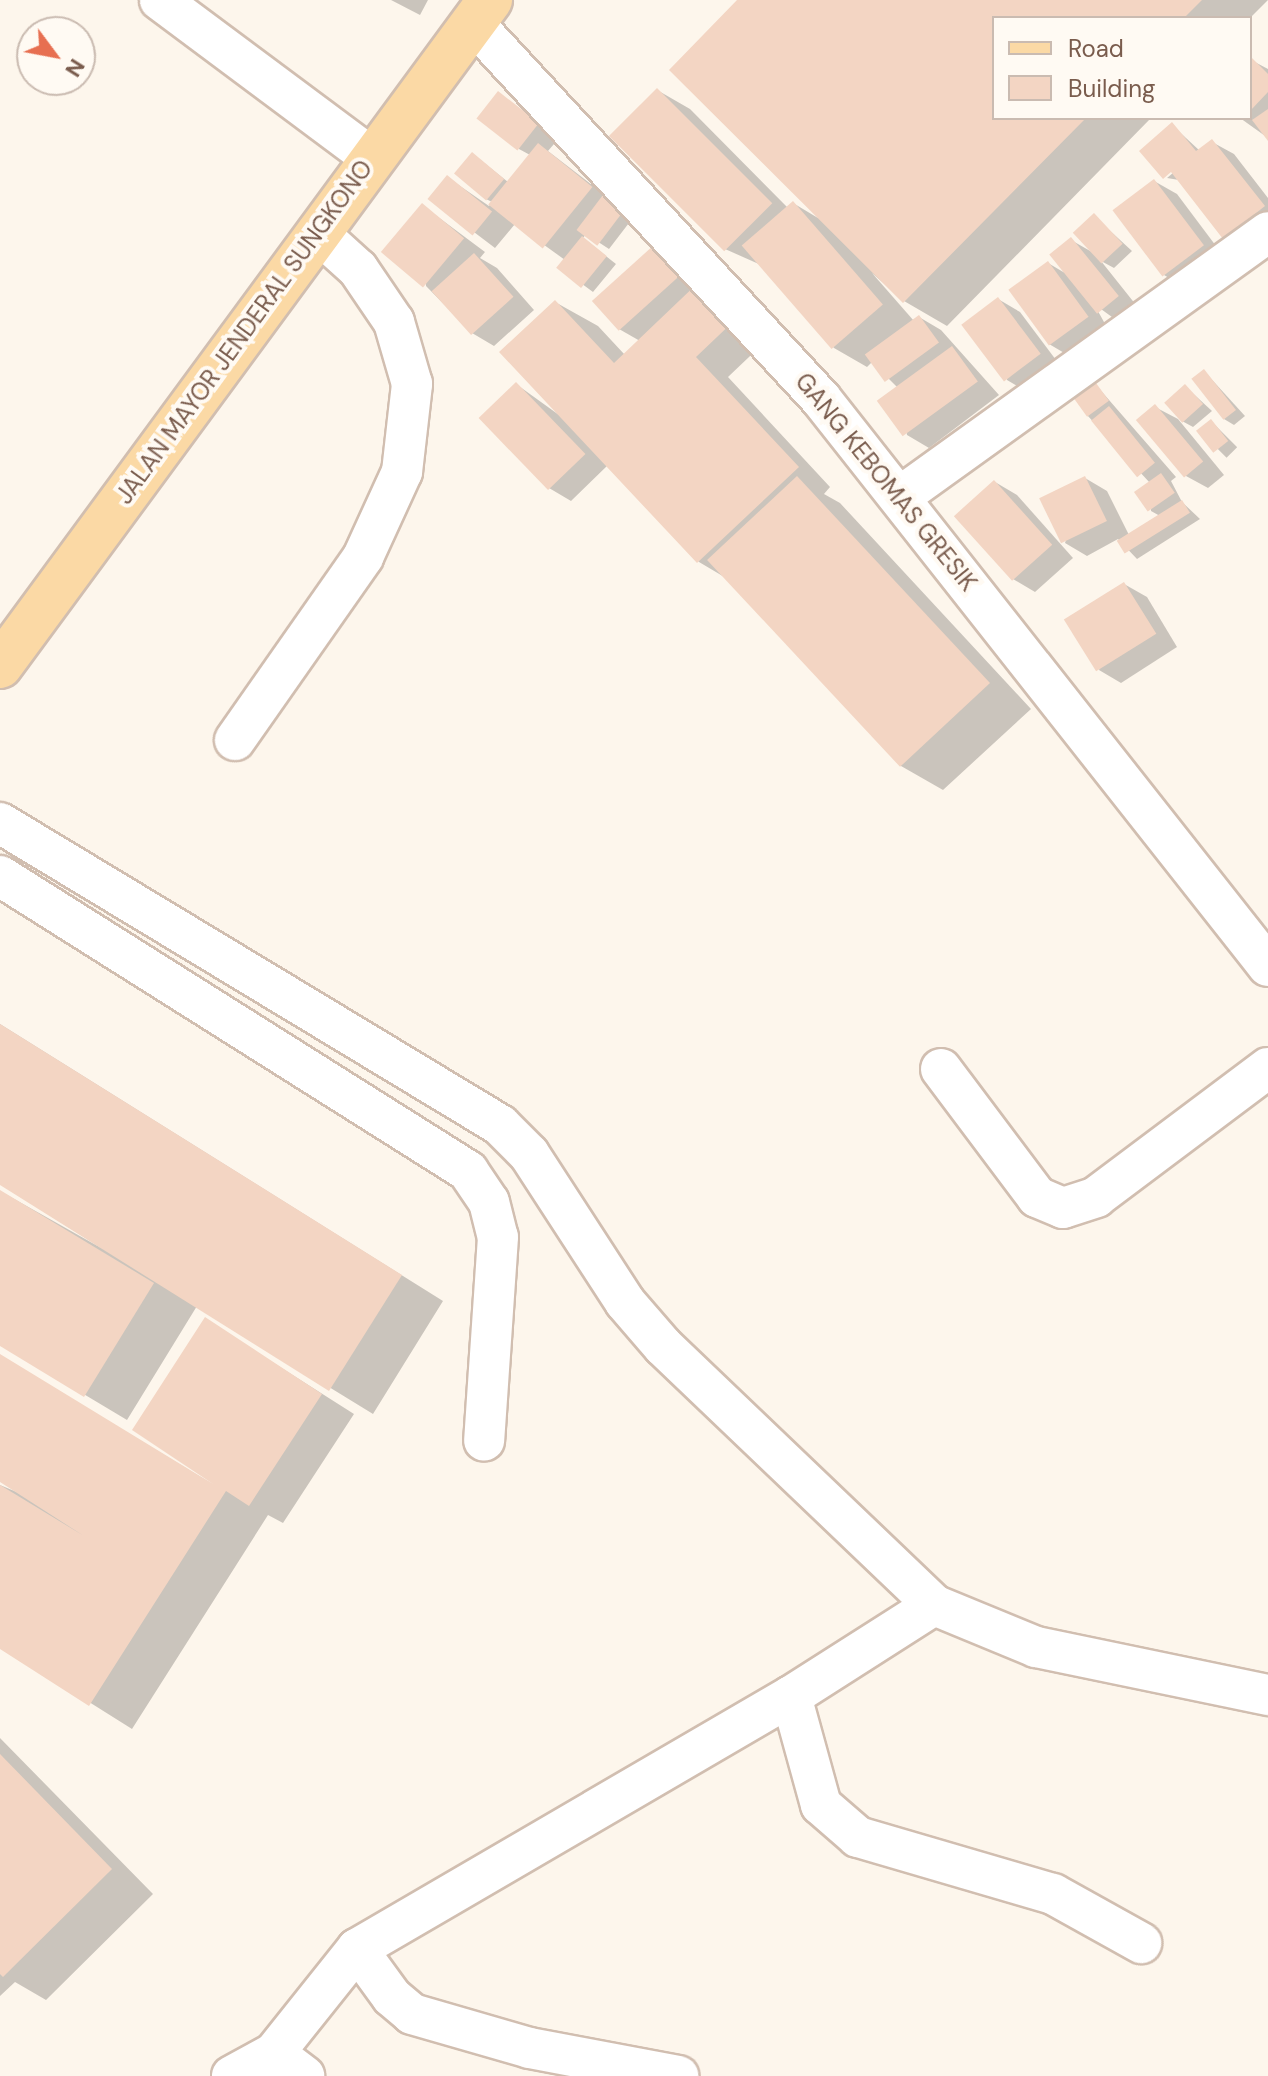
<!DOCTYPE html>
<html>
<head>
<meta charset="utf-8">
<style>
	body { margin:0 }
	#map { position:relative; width:1268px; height:2076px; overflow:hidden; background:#fdf6ec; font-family:"DM Sans",sans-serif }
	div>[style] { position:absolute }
	.shadow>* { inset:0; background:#0003; transform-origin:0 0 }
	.building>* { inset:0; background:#f3d5c3; transform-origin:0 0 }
	.roads { filter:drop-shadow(2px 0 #d1beb0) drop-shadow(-2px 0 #d1beb0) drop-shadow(0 2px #d1beb0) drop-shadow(0 -2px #d1beb0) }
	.minor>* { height:40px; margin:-20px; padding:0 20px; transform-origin:20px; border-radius:20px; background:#fff }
	.major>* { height:44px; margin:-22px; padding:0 22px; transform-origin:22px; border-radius:22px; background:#fbd9a5 }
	span { translate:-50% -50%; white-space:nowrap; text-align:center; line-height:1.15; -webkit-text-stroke:8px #fffaf3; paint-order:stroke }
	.street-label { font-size:24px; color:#7a5c4d }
	.legend { position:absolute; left:992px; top:16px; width:260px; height:104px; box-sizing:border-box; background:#fffaf3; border:2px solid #cabbb1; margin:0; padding:10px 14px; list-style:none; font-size:24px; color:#7a5c4d }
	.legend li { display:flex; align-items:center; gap:16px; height:40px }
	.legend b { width:40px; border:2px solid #cabbb1 }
	.north { position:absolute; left:16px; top:16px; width:80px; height:80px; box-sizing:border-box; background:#fffaf3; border:2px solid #cabbb1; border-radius:50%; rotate:122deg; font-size:22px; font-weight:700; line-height:32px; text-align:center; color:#7a5c4d }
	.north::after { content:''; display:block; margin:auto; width:28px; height:36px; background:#e76f51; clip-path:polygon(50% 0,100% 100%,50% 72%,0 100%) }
</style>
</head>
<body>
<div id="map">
	<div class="shadow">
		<i style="clip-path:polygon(391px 0,428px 0,420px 15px)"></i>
		<i style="clip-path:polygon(740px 0,1268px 0,1250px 18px,994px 18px,994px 118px,1151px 118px,947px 326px,904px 301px,872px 273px,914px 321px,919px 317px,941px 330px,999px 395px,929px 448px,907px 435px,899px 389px,872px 362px,867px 367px,834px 348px,761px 265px,725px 249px,657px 90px,690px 109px,788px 208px,793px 203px,818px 218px)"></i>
		<i style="clip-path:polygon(1251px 60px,1268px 69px,1268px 138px,1240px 118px,1250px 118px)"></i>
		<i style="clip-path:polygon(499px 94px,560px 137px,548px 151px,605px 195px,642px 206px,609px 249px,586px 234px,583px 238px,616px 264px,593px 292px,559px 267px,565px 260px,515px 224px,495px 248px,429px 198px,447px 177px,489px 206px,492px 202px,486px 199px,473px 154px,508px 182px,530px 155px,519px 149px)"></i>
		<i style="clip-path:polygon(1172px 125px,1200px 151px,1212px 142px,1234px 154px,1268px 198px,1268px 234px,1247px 250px,1225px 238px,1179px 180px,1167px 178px,1174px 172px)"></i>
		<i style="clip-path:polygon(1154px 181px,1177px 194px,1225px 258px,1186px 288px,1164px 275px)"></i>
		<i style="clip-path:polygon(422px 205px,485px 252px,480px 258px,497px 268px,534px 310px,494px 346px,472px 333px,426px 286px)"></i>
		<i style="clip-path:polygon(1094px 216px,1132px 251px,1114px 268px,1101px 261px,1140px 310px,1123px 325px,1094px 304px,1109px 331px,1071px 357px,1049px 344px,1048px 263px,1070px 276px,1071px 240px,1092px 252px)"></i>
		<i style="clip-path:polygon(664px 238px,770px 337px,728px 377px,830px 487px,824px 494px,840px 503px,1031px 709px,943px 790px,901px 766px,726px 578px,699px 562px,608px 465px,571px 501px,549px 488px,516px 384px,566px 420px,555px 302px,598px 326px,625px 355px,640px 341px,619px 329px)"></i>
		<i style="clip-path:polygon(998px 299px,1020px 312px,1062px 368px,1029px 393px,1007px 380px)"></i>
		<i style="clip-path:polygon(1204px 371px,1245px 416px,1234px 425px,1224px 419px)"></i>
		<i style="clip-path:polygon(1096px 385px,1176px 477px,1171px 481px,1182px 502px,1200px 519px,1137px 559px,1118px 539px,1087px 556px,1065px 543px,1085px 478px,1107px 491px,1129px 535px,1160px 516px,1151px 511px,1150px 483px,1087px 415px)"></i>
		<i style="clip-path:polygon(1186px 387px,1212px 411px,1193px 427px,1182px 421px)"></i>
		<i style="clip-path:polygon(1155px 407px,1178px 419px,1224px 475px,1208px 488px,1186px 476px,1139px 421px)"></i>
		<i style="left:1211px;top:421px;width:37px;height:15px;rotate:45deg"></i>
		<i style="clip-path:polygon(995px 482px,1017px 495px,1073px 558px,1035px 592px,1013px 579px)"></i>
		<i style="clip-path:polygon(1124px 584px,1147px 597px,1177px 647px,1121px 683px,1099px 670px)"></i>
		<i style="clip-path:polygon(0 1024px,443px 1301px,373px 1414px,197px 1306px,127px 1420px,0 1344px,0 1191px,103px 1249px,0 1184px)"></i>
		<i style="clip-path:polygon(206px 1320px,354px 1414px,283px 1523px,268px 1515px,132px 1729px,0 1646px,0 1485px,24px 1495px,0 1480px,0 1356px,214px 1485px)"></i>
		<i style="clip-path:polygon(0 1738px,153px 1894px,46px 2000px,15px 1982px,0 1996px)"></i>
	</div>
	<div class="building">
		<i style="clip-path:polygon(737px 0,1202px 0,1184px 18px,994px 18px,994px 118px,1086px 118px,903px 303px,669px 70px)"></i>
		<i style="clip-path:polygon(1250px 56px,1268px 74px,1268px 92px,1250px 111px)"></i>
		<i style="left:657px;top:88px;width:163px;height:68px;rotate:45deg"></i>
		<i style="left:498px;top:91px;width:52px;height:35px;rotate:38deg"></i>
		<i style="clip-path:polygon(1268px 109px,1268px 141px,1252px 120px)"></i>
		<i style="clip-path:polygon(1172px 122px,1196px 151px,1212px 139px,1265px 206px,1223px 239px,1171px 172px,1163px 179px,1139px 151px)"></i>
		<i style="left:538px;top:143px;width:70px;height:79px;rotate:39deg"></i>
		<i style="left:472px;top:152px;width:42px;height:28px;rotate:40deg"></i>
		<i style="left:447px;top:175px;width:58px;height:31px;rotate:39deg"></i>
		<i style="left:1154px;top:179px;width:83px;height:52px;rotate:53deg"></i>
		<i style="left:612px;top:183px;width:26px;height:59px;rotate:37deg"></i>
		<i style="left:793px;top:201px;width:137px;height:68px;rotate:49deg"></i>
		<i style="left:422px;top:203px;width:55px;height:64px;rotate:40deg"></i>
		<i style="left:1094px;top:213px;width:42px;height:29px;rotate:47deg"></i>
		<i style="left:582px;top:236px;width:32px;height:41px;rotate:39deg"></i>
		<i style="left:664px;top:236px;width:40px;height:97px;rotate:48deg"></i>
		<i style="left:1071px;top:237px;width:76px;height:28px;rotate:51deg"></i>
		<i style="left:474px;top:253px;width:59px;height:57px;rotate:48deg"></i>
		<i style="left:1048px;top:261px;width:69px;height:49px;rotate:54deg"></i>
		<i style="clip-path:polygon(702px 279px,738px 317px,696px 357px,799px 467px,697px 563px,499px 352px,555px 300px,614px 363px)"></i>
		<i style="left:998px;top:297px;width:71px;height:46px;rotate:53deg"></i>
		<i style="left:919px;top:315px;width:34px;height:67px;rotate:54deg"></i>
		<i style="left:952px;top:346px;width:44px;height:93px;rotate:54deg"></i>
		<i style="left:1204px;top:369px;width:52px;height:16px;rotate:52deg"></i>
		<i style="left:516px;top:382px;width:100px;height:52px;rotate:46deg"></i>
		<i style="left:1096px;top:383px;width:22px;height:27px;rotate:54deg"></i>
		<i style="left:1185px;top:384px;width:27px;height:28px;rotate:48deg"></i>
		<i style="left:1155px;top:404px;width:75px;height:25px;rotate:50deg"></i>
		<i style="left:1109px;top:406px;width:73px;height:23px;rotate:51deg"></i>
		<i style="left:1211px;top:419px;width:28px;height:19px;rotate:52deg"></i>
		<i style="left:1161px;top:473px;width:24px;height:33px;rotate:55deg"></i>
		<i style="left:797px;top:476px;width:283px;height:123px;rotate:47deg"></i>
		<i style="left:1085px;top:476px;width:50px;height:51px;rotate:64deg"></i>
		<i style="left:994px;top:480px;width:87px;height:54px;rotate:48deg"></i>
		<i style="left:1182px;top:500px;width:15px;height:77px;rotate:58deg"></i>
		<i style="left:1124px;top:582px;width:61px;height:71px;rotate:58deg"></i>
		<i style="clip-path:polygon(0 1024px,402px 1275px,329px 1391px,0 1185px)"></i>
		<i style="clip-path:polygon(0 1190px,154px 1283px,84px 1397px,0 1346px)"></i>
		<i style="clip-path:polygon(205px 1317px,322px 1394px,249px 1506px,226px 1491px,89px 1706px,0 1649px,0 1485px,84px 1536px,0 1482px,0 1354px,213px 1484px,132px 1430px)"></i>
		<i style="clip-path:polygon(0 1754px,112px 1869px,3px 1977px,0 1974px)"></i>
	</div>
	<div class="roads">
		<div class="minor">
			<i style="left:160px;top:0;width:263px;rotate:36.7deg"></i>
			<i style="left:474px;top:24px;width:511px;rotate:47.22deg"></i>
			<i style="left:821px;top:399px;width:722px;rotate:51.75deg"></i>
			<i style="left:901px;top:496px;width:452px;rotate:-35.7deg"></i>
			<i style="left:235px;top:740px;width:223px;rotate:-55deg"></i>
			<i style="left:363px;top:557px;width:94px;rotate:-65.4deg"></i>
			<i style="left:402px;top:472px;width:89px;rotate:-83.5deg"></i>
			<i style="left:412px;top:384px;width:65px;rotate:-106.2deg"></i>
			<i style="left:394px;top:322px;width:64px;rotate:-124.2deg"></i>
			<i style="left:358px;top:269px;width:55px;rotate:-137.9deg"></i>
			<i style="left:0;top:823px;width:584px;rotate:31.13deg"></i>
			<i style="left:500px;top:1125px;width:41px;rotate:45deg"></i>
			<i style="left:529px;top:1154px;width:176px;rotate:57deg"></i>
			<i style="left:625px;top:1302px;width:58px;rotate:49.2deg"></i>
			<i style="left:663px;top:1346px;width:375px;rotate:43.7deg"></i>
			<i style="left:934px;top:1605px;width:169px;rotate:147.5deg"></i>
			<i style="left:791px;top:1696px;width:502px;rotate:149.76deg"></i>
			<i style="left:357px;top:1949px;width:133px;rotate:128.6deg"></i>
			<i style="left:274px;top:2053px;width:48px;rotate:151.3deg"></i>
			<i style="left:0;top:876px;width:553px;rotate:32.22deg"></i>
			<i style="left:468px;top:1171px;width:37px;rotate:56deg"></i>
			<i style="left:489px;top:1202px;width:36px;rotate:76deg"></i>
			<i style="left:498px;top:1237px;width:204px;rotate:93.9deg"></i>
			<i style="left:941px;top:1069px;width:160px;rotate:53.1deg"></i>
			<i style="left:1037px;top:1197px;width:28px;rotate:23deg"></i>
			<i style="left:1063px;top:1208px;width:35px;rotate:-18deg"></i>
			<i style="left:1096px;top:1197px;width:215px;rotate:-36.9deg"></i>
			<i style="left:934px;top:1605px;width:110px;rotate:22.4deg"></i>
			<i style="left:1036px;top:1647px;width:237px;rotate:11.7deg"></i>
			<i style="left:791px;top:1696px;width:113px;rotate:74.6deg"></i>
			<i style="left:821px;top:1805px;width:49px;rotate:40.9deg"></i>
			<i style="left:858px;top:1837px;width:203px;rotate:16.3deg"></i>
			<i style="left:1053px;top:1894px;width:101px;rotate:29.1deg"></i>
			<i style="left:357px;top:1949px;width:59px;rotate:53.9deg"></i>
			<i style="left:392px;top:1997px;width:26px;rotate:40deg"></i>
			<i style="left:412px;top:2014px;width:123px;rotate:16.1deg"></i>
			<i style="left:530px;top:2048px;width:151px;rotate:10.7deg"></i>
			<i style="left:274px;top:2053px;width:38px;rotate:37deg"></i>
		</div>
		<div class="major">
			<i style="left:0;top:666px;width:827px;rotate:-53.66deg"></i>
		</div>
	</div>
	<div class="street-label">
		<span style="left:244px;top:332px;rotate:-54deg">JALAN MAYOR JENDERAL SUNGKONO</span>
		<span style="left:886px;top:482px;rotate:51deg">GANG KEBOMAS GRESIK</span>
	</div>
	<ul class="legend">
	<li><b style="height:10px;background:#fbd9a5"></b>Road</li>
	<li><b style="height:22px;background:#f3d5c3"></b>Building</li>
	</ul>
	<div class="north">N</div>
</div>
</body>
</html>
